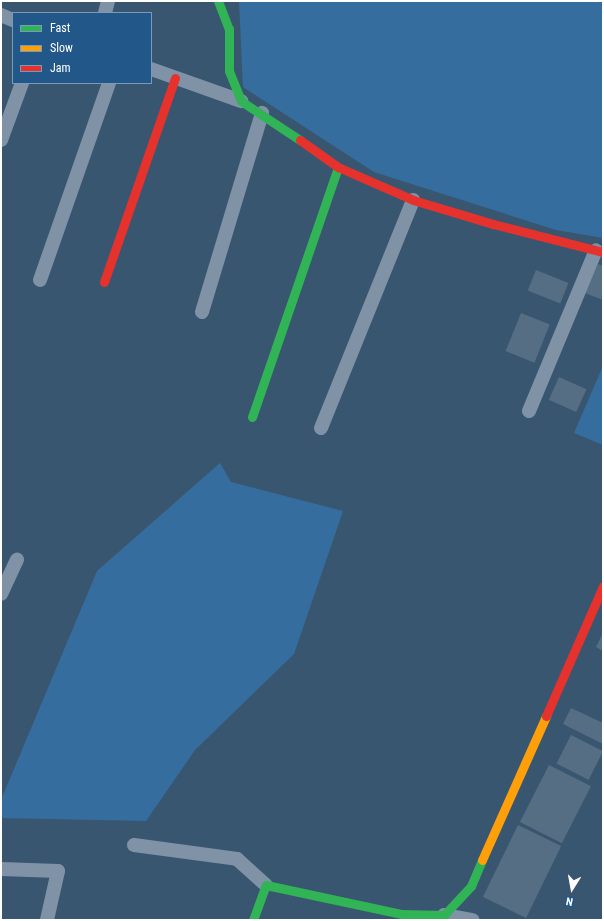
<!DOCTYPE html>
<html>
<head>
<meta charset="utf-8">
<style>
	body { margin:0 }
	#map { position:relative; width:604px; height:921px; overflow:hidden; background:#395671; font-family:"Roboto Condensed",sans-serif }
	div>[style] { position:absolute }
	.green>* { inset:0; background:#366d9f }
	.building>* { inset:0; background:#566e83; transform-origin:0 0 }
	.street>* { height:14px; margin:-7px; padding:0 7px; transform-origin:7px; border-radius:7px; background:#8093a6 }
	.fast>* { height:9px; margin:-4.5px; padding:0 4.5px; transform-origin:4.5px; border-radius:4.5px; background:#30b455 }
	.slow>* { height:9px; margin:-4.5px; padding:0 4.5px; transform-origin:4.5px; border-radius:4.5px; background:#ff9f0a }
	.jam>* { height:9px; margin:-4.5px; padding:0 4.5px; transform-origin:4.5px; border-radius:4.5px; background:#e5322d }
	span { translate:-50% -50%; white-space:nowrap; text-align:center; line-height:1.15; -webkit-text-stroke:3.5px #215789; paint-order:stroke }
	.frame { position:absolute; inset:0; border:2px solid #fff; pointer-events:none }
	.legend { position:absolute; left:12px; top:12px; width:140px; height:72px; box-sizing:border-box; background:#215789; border:1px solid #7a9ab8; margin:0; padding:5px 7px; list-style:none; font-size:12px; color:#fff }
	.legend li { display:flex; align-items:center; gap:8px; height:20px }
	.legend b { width:20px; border:1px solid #7a9ab8 }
	.north { position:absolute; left:552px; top:869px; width:40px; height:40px; -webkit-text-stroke:3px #215789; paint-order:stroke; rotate:191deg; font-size:11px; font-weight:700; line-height:16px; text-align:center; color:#fff }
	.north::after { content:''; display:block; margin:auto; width:14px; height:18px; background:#fff; clip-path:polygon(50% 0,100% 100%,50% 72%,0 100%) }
</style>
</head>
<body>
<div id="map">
	<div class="green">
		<i style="clip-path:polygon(239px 1px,603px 1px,603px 238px,556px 230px,374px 172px,243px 87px)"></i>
		<i style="clip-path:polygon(603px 366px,603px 445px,574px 433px)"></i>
		<i style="clip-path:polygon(220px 463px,231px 482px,343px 511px,294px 654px,195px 750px,146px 821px,1px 818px,1px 800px,97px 571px)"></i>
	</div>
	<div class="building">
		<i style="clip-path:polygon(598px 264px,603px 266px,603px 300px,585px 293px)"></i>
		<i style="left:536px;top:270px;width:35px;height:22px;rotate:22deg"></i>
		<i style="left:521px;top:313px;width:31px;height:41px;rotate:22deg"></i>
		<i style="left:559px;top:377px;width:30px;height:25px;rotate:24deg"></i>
		<i style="clip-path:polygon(603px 633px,603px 651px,596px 647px)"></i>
		<i style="clip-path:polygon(571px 708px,603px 723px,603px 744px,563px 724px)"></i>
		<i style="left:571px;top:735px;width:36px;height:32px;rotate:27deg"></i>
		<i style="left:549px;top:765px;width:47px;height:64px;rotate:27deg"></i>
		<i style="left:518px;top:825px;width:48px;height:80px;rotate:26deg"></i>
	</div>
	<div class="street">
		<i style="left:105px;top:13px;width:12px;rotate:-76deg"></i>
		<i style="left:1px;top:15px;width:13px;rotate:23deg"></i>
		<i style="left:151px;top:69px;width:96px;rotate:19.6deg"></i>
		<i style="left:1px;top:140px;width:61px;rotate:-69.8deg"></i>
		<i style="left:40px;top:280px;width:209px;rotate:-70.7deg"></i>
		<i style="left:202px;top:312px;width:208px;rotate:-73.2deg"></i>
		<i style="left:529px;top:411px;width:174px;rotate:-67.4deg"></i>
		<i style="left:321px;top:428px;width:246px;rotate:-68deg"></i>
		<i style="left:1px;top:594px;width:38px;rotate:-65deg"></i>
		<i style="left:134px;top:845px;width:104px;rotate:7.7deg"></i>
		<i style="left:237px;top:859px;width:39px;rotate:42deg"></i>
		<i style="left:1px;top:869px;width:57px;rotate:2deg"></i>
		<i style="left:58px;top:871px;width:50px;rotate:102.7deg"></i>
		<i style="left:444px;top:915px;width:29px;rotate:10deg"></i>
	</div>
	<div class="fast">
		<i style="left:218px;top:1px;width:30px;rotate:69deg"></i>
		<i style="left:229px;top:29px;width:42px;rotate:90deg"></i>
		<i style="left:229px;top:71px;width:32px;rotate:68deg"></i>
		<i style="left:241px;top:101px;width:71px;rotate:33.5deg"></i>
		<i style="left:252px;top:417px;width:264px;rotate:-71deg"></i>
		<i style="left:253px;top:920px;width:37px;rotate:-70deg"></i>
		<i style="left:266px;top:885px;width:138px;rotate:12.1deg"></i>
		<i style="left:401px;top:914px;width:43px;rotate:1.3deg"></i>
		<i style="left:444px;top:915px;width:40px;rotate:-47deg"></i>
		<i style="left:471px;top:886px;width:28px;rotate:-67deg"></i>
	</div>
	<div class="slow">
		<i style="left:482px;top:860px;width:158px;rotate:-66deg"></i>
	</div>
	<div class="jam">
		<i style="left:300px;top:140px;width:47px;rotate:35.4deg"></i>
		<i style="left:338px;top:167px;width:82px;rotate:23.7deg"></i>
		<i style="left:413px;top:200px;width:84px;rotate:16.7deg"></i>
		<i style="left:493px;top:224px;width:114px;rotate:14.3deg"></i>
		<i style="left:104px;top:282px;width:216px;rotate:-70.8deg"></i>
		<i style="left:546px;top:716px;width:142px;rotate:-66.3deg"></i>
	</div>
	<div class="frame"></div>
	<ul class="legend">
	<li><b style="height:5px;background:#30b455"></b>Fast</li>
	<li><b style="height:5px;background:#ff9f0a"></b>Slow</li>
	<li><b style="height:5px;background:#e5322d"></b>Jam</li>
	</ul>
	<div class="north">N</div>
</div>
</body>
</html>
